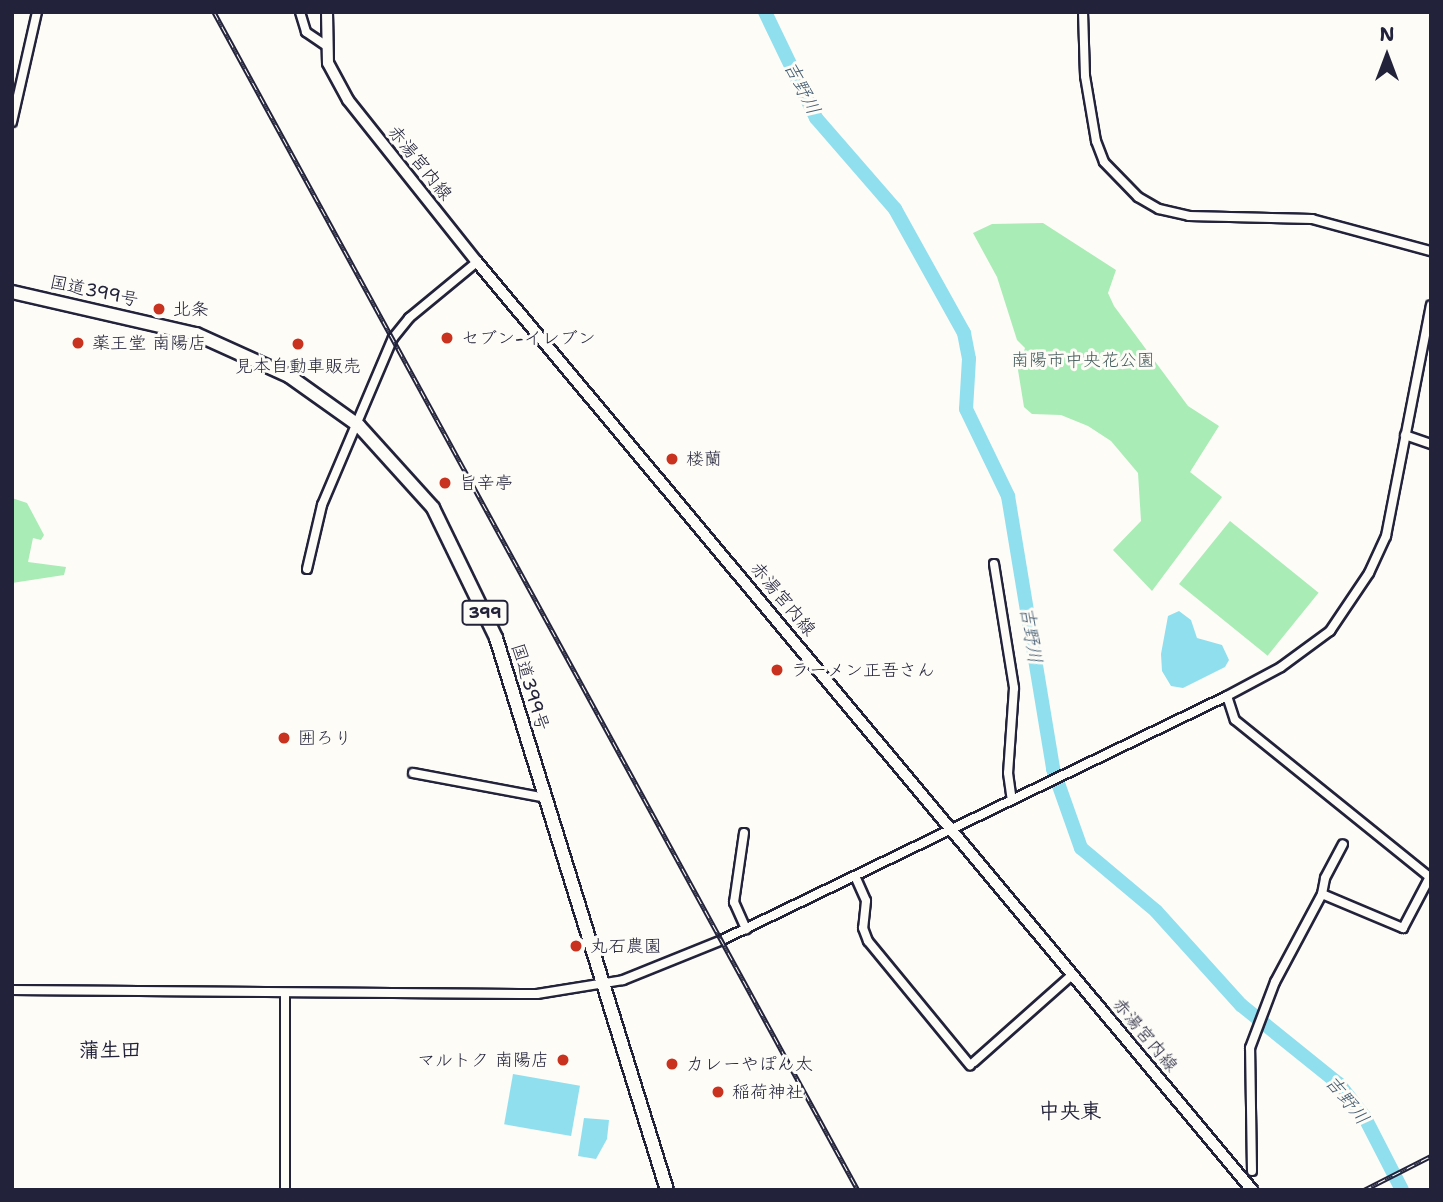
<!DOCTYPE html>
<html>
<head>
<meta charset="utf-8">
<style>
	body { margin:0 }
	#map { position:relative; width:1443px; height:1202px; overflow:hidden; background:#fdfcf7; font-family:"Shantell Sans","Klee One",sans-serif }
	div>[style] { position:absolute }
	.green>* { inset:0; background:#a9ecb6; transform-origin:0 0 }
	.water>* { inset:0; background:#90dfee; transform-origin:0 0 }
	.river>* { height:14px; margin:-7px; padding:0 7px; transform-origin:7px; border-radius:7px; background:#90dfee }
	.roads { filter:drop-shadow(2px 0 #22223b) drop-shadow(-2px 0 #22223b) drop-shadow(0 2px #22223b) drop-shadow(0 -2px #22223b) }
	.minor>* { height:8px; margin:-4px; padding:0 4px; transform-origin:4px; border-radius:4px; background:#fdfcf7 }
	.major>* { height:10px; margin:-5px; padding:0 5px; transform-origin:5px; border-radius:5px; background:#fdfcf7 }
	.highway>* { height:12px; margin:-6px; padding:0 6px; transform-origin:6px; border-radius:6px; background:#fdfcf7 }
	.rail>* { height:5px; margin-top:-2.5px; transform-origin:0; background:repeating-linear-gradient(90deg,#fdfcf7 0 8px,#22223b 0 16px); box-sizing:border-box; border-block:2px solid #22223b }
	.dots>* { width:19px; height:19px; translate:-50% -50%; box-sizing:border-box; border:4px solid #fdfcf7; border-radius:50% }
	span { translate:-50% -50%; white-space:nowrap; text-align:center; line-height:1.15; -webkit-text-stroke:6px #fdfcf7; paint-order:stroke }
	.shield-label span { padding:2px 5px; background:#fdfcf7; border:2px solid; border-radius:5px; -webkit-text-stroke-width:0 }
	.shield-label { font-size:16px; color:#22223b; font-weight:700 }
	.street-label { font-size:18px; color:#22223b }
	.poi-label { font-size:18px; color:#22223b }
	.left { translate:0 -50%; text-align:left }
	.right { translate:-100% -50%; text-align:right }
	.park-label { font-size:18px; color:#4a5f60 }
	.water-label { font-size:19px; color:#435b71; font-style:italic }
	.quarter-label { font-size:21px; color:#22223b; font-weight:700 }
	.frame { position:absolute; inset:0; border:14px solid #22223b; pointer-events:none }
	.north { position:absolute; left:1352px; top:21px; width:70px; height:70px; -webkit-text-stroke:5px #fdfcf7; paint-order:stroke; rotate:0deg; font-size:19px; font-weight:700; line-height:28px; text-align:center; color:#22223b }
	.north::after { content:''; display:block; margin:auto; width:24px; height:32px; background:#22223b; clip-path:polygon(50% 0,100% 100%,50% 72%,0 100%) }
</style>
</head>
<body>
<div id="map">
	<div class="green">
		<i style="clip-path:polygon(1043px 223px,1116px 270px,1108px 293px,1114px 306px,1188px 406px,1219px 426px,1190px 472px,1222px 497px,1152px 591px,1113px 550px,1141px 521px,1138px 473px,1111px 441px,1088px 426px,1061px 415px,1032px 414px,1024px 407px,1018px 370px,1025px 348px,1017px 340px,997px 277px,973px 233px,992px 224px)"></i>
		<i style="clip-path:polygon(12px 498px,27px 503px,44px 535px,41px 540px,33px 538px,28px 562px,66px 567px,64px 575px,12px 583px)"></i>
		<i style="left:1230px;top:521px;width:114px;height:81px;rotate:39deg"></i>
	</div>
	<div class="water">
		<i style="clip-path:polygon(1179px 611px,1191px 620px,1197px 638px,1222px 645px,1229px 660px,1225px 667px,1183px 688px,1171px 686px,1162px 671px,1161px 654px,1168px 616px)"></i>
		<i style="left:513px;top:1074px;width:68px;height:51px;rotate:10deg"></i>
		<i style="clip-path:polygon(584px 1118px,609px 1120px,607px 1139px,596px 1159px,578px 1156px)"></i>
	</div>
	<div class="river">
		<i style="left:765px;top:12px;width:118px;rotate:64.3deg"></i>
		<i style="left:816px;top:118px;width:121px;rotate:49deg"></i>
		<i style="left:895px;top:209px;width:142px;rotate:60.9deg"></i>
		<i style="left:964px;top:333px;width:26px;rotate:79deg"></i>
		<i style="left:969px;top:359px;width:50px;rotate:93.4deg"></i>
		<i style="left:966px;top:409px;width:97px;rotate:64.2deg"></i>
		<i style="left:1008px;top:496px;width:277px;rotate:80.6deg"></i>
		<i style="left:1053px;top:769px;width:84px;rotate:70.5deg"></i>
		<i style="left:1081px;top:848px;width:98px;rotate:40deg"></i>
		<i style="left:1156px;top:911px;width:127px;rotate:47.9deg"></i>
		<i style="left:1241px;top:1005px;width:126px;rotate:38.9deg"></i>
		<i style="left:1339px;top:1084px;width:41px;rotate:52deg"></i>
		<i style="left:1364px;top:1116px;width:83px;rotate:62.8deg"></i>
	</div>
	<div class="roads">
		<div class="minor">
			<i style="left:300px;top:12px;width:21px;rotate:73deg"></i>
			<i style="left:306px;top:32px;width:23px;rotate:34deg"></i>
			<i style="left:1083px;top:12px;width:64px;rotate:88.2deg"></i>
			<i style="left:1085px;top:76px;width:66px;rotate:80.4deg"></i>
			<i style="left:1096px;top:141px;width:22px;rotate:69deg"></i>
			<i style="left:1104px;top:162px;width:49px;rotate:45.8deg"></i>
			<i style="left:1138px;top:197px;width:24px;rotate:30deg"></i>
			<i style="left:1159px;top:209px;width:31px;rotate:13deg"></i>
			<i style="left:1189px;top:216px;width:123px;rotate:1.4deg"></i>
			<i style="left:1312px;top:219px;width:123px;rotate:15.1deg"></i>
			<i style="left:12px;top:122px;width:113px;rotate:-77.2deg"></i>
			<i style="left:1405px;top:435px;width:28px;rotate:19deg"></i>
			<i style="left:994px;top:564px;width:126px;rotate:80.8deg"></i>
			<i style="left:1014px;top:688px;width:85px;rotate:94deg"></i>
			<i style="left:1008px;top:773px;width:27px;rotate:82deg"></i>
			<i style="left:307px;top:569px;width:66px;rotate:-76.8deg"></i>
			<i style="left:322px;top:505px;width:181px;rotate:-67deg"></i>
			<i style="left:393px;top:338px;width:26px;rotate:-51deg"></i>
			<i style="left:409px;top:318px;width:88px;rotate:-39.5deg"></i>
			<i style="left:1227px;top:696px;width:25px;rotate:72deg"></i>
			<i style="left:1235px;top:720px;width:252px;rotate:38.9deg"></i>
			<i style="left:413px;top:773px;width:135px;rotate:10.6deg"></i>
			<i style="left:744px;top:833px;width:70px;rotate:98.2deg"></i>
			<i style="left:734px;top:902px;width:30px;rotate:66deg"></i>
			<i style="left:855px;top:876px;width:27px;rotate:66deg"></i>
			<i style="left:866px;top:901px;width:27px;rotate:96deg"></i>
			<i style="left:863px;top:928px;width:14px;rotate:69deg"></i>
			<i style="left:868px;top:941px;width:161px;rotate:50.6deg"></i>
			<i style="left:1322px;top:894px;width:16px;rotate:-79deg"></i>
			<i style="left:1325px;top:878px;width:38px;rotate:-62deg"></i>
			<i style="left:12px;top:990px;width:525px;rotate:0.44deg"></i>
			<i style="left:537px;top:994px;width:87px;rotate:-9.2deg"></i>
			<i style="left:623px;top:980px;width:107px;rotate:-22deg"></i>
			<i style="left:722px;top:940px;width:561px;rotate:-25.79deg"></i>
			<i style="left:1227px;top:696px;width:61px;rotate:-28.2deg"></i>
			<i style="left:1281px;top:667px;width:61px;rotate:-36.3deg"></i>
			<i style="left:1330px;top:631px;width:70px;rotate:-56.1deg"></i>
			<i style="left:1369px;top:573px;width:41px;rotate:-65.3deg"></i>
			<i style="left:1386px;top:536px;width:235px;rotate:-79deg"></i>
			<i style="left:285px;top:993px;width:197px;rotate:90deg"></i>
			<i style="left:974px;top:1062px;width:131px;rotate:-41.6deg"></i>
			<i style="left:1252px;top:1171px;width:123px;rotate:-90.9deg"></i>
			<i style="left:1250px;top:1048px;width:71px;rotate:-69.3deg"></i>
			<i style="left:1275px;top:982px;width:100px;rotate:-61.9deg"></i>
			<i style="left:1322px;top:894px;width:88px;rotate:22.8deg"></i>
			<i style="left:1403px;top:928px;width:60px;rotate:-62.2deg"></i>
		</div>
		<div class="major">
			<i style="left:327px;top:12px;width:51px;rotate:88.9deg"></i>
			<i style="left:328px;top:63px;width:42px;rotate:61.6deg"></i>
			<i style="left:348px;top:100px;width:207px;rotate:51.5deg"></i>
			<i style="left:477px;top:262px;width:1209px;rotate:50.13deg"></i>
		</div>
		<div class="highway">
			<i style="left:12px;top:292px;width:189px;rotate:12.9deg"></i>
			<i style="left:196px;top:334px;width:102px;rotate:24.3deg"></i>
			<i style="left:289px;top:376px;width:86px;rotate:35.5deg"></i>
			<i style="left:359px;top:426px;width:110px;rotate:47.9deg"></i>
			<i style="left:433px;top:508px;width:144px;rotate:64.1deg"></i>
			<i style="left:496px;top:638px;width:578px;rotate:72.79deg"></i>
		</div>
	</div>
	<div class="rail">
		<i style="left:214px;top:12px;width:1343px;rotate:61.34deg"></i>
		<i style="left:1364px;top:1190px;width:75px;rotate:-26.9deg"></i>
	</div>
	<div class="dots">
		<i style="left:159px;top:309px;background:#c8321e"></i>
		<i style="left:447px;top:338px;background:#c8321e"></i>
		<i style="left:78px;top:343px;background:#c8321e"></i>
		<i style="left:298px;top:344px;background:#c8321e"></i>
		<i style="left:672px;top:459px;background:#c8321e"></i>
		<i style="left:445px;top:483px;background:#c8321e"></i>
		<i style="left:777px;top:670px;background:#c8321e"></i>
		<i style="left:284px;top:738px;background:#c8321e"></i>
		<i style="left:576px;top:946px;background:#c8321e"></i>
		<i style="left:563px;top:1060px;background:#c8321e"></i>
		<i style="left:672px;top:1064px;background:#c8321e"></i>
		<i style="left:718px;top:1092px;background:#c8321e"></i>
	</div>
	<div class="shield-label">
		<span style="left:485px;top:613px">399</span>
	</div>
	<div class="street-label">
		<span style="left:420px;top:163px;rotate:51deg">赤湯宮内線</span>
		<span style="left:94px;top:291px;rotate:12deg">国道399号</span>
		<span style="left:783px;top:599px;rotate:50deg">赤湯宮内線</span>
		<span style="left:530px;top:687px;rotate:73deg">国道399号</span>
		<span style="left:1145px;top:1035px;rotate:50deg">赤湯宮内線</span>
	</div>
	<div class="poi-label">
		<span class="left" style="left:173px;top:309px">北条</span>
		<span class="left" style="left:461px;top:338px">セブン-イレブン</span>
		<span class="left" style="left:92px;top:343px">薬王堂 南陽店</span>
		<span style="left:298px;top:366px">見本自動車販売</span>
		<span class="left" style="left:686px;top:459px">楼蘭</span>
		<span class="left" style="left:459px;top:483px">旨辛亭</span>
		<span class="left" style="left:791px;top:670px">ラーメン正吾さん</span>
		<span class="left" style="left:298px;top:738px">囲ろり</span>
		<span class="left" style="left:590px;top:946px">丸石農園</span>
		<span class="right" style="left:549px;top:1060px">マルトク 南陽店</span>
		<span class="left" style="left:686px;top:1064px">カレーやぽん太</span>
		<span class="left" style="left:732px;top:1092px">稲荷神社</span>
	</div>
	<div class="park-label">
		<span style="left:1083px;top:360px">南陽市中央花公園</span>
	</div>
	<div class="water-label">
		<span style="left:802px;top:88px;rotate:63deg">吉野川</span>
		<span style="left:1031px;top:635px;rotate:81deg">吉野川</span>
		<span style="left:1347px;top:1100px;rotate:51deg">吉野川</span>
	</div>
	<div class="quarter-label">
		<span style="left:110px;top:1050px">蒲生田</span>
		<span style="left:1070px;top:1111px">中央東</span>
	</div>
	<div class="frame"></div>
	<div class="north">N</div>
</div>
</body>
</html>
